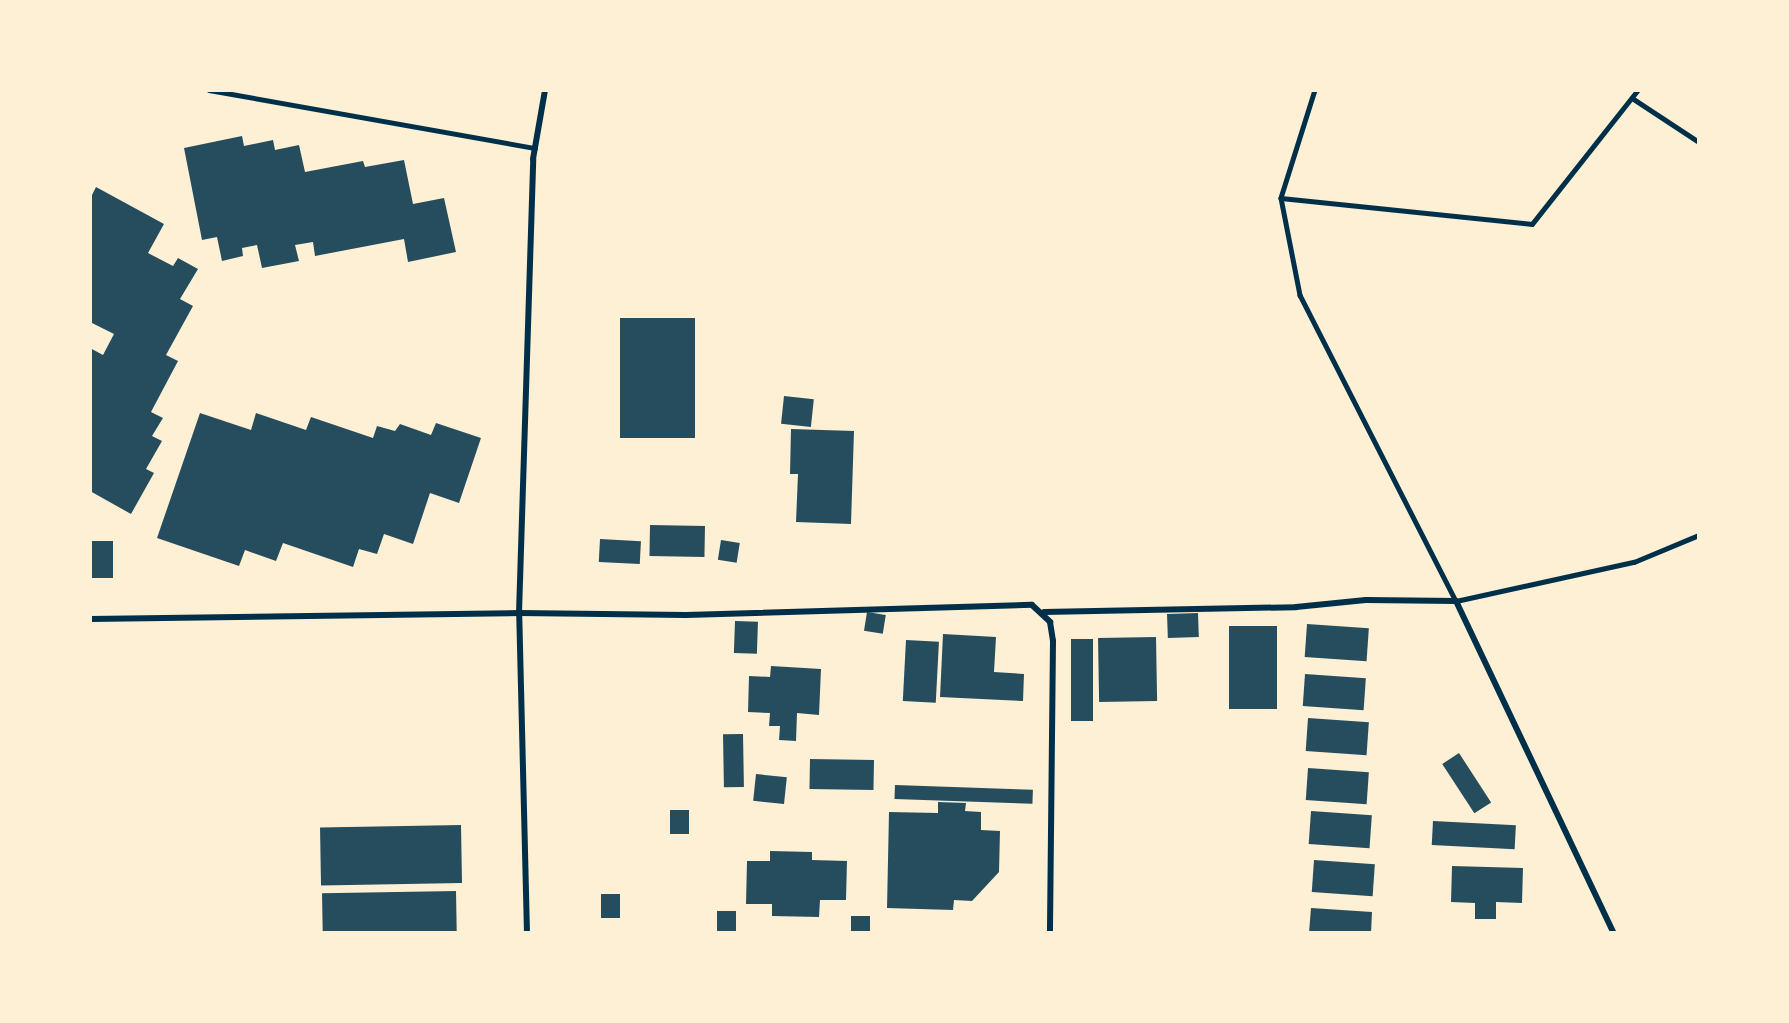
<!DOCTYPE html>
<html>
<head>
<meta charset="utf-8">
<style>
	body { margin:0 }
	#map { position:relative; width:1789px; height:1023px; overflow:hidden; background:#fdf0d5; font-family:Montserrat,sans-serif }
	div>[style] { position:absolute }
	.building>* { inset:0; background:#264d5e; transform-origin:0 0 }
	.service>* { height:4.5px; margin:-2.25px; padding:0 2.25px; transform-origin:2.25px; border-radius:2.25px; background:#003049 }
	.minor>* { height:6px; margin:-3px; padding:0 3px; transform-origin:3px; border-radius:3px; background:#003049 }
	span { translate:-50% -50%; white-space:nowrap; text-align:center; line-height:1.15; -webkit-text-stroke:4.5px #fdf0d5; paint-order:stroke }
	.frame { position:absolute; inset:0; border:92px solid #fdf0d5; pointer-events:none }
</style>
</head>
<body>
<div id="map">
	<div class="building">
		<i style="clip-path:polygon(242px 136px,244px 146px,273px 140px,275px 150px,299px 145px,305px 172px,363px 161px,365px 167px,404px 160px,413px 204px,444px 198px,456px 252px,408px 262px,404px 239px,315px 256px,313px 242px,295px 245px,299px 261px,262px 268px,257px 245px,242px 248px,243px 256px,222px 261px,217px 237px,202px 240px,184px 148px)"></i>
		<i style="clip-path:polygon(96px 187px,164px 224px,148px 253px,173px 266px,178px 258px,198px 269px,180px 299px,193px 306px,166px 355px,178px 361px,151px 412px,163px 418px,152px 436px,162px 441px,146px 469px,154px 473px,131px 514px,90px 491px,90px 348px,103px 355px,114px 334px,90px 322px,90px 199px)"></i>
		<i style="left:620px;top:318px;width:75px;height:120px"></i>
		<i style="left:784px;top:396px;width:30px;height:28px;rotate:6deg"></i>
		<i style="clip-path:polygon(200px 413px,251px 430px,256px 413px,306px 430px,311px 417px,373px 438px,377px 426px,395px 431px,400px 424px,431px 435px,436px 423px,481px 438px,459px 503px,430px 493px,413px 544px,384px 534px,377px 554px,359px 549px,353px 567px,283px 543px,276px 561px,245px 550px,239px 566px,157px 538px)"></i>
		<i style="clip-path:polygon(791px 429px,854px 431px,851px 524px,796px 522px,798px 474px,790px 474px)"></i>
		<i style="left:650px;top:525px;width:55px;height:31px;rotate:1deg"></i>
		<i style="left:600px;top:539px;width:41px;height:23px;rotate:3deg"></i>
		<i style="left:721px;top:540px;width:19px;height:20px;rotate:9deg"></i>
		<i style="left:90px;top:541px;width:23px;height:37px"></i>
		<i style="left:867px;top:612px;width:19px;height:19px;rotate:9deg"></i>
		<i style="left:1198px;top:613px;width:24px;height:31px;rotate:88deg"></i>
		<i style="left:735px;top:621px;width:23px;height:32px;rotate:2deg"></i>
		<i style="left:1307px;top:624px;width:62px;height:33px;rotate:4deg"></i>
		<i style="left:1229px;top:626px;width:48px;height:83px"></i>
		<i style="clip-path:polygon(943px 634px,996px 637px,994px 672px,1024px 674px,1023px 701px,940px 697px)"></i>
		<i style="left:1156px;top:637px;width:64px;height:58px;rotate:89deg"></i>
		<i style="left:1071px;top:639px;width:22px;height:82px"></i>
		<i style="left:906px;top:640px;width:33px;height:61px;rotate:3deg"></i>
		<i style="clip-path:polygon(771px 666px,821px 669px,819px 715px,797px 713px,796px 741px,779px 740px,780px 726px,769px 726px,770px 713px,748px 712px,749px 676px,770px 677px)"></i>
		<i style="left:1305px;top:674px;width:61px;height:32px;rotate:4deg"></i>
		<i style="left:1308px;top:718px;width:61px;height:33px;rotate:4deg"></i>
		<i style="left:743px;top:734px;width:53px;height:20px;rotate:89deg"></i>
		<i style="left:1459px;top:753px;width:59px;height:20px;rotate:57deg"></i>
		<i style="left:810px;top:759px;width:64px;height:30px;rotate:1deg"></i>
		<i style="left:1308px;top:768px;width:61px;height:32px;rotate:4deg"></i>
		<i style="left:756px;top:774px;width:31px;height:27px;rotate:6deg"></i>
		<i style="left:895px;top:785px;width:138px;height:14px;rotate:2deg"></i>
		<i style="clip-path:polygon(938px 802px,966px 803px,965px 811px,981px 812px,981px 830px,1000px 831px,999px 872px,972px 901px,954px 900px,953px 910px,887px 908px,889px 812px,938px 813px)"></i>
		<i style="left:670px;top:810px;width:19px;height:24px"></i>
		<i style="left:1311px;top:811px;width:61px;height:33px;rotate:4deg"></i>
		<i style="left:1433px;top:821px;width:83px;height:24px;rotate:3deg"></i>
		<i style="left:461px;top:825px;width:58px;height:141px;rotate:89deg"></i>
		<i style="clip-path:polygon(770px 851px,812px 852px,812px 860px,847px 861px,846px 900px,820px 900px,819px 917px,772px 916px,772px 904px,746px 904px,747px 861px,770px 861px)"></i>
		<i style="left:1314px;top:860px;width:61px;height:32px;rotate:4deg"></i>
		<i style="clip-path:polygon(1452px 866px,1523px 868px,1522px 903px,1496px 902px,1496px 919px,1475px 919px,1475px 903px,1451px 902px)"></i>
		<i style="left:456px;top:891px;width:42px;height:134px;rotate:89deg"></i>
		<i style="left:601px;top:894px;width:19px;height:24px"></i>
		<i style="clip-path:polygon(1311px 908px,1372px 912px,1371px 933px,1309px 933px)"></i>
		<i style="left:717px;top:911px;width:19px;height:22px"></i>
		<i style="left:851px;top:916px;width:19px;height:17px"></i>
	</div>
	<div class="service">
		<i style="left:209px;top:90px;width:331px;rotate:10.1deg"></i>
		<i style="left:1315px;top:90px;width:113px;rotate:107.5deg"></i>
		<i style="left:1281px;top:198px;width:99px;rotate:78.9deg"></i>
		<i style="left:1300px;top:295px;width:343px;rotate:63deg"></i>
		<i style="left:1456px;top:601px;width:182px;rotate:-12.4deg"></i>
		<i style="left:1634px;top:562px;width:70px;rotate:-22.6deg"></i>
		<i style="left:1632px;top:98px;width:80px;rotate:33.3deg"></i>
		<i style="left:1281px;top:198px;width:252px;rotate:5.9deg"></i>
		<i style="left:1532px;top:224px;width:171px;rotate:-51.7deg"></i>
	</div>
	<div class="minor">
		<i style="left:1044px;top:612px;width:252px;rotate:-1.1deg"></i>
		<i style="left:1296px;top:607px;width:70px;rotate:-5.7deg"></i>
		<i style="left:1366px;top:600px;width:90px;rotate:0.6deg"></i>
		<i style="left:1456px;top:601px;width:368px;rotate:64.6deg"></i>
		<i style="left:90px;top:619px;width:429px;rotate:-0.8deg"></i>
		<i style="left:519px;top:613px;width:167px;rotate:0.7deg"></i>
		<i style="left:686px;top:615px;width:346px;rotate:-1.7deg"></i>
		<i style="left:1032px;top:605px;width:25px;rotate:43deg"></i>
		<i style="left:1050px;top:622px;width:19px;rotate:81deg"></i>
		<i style="left:1053px;top:641px;width:292px;rotate:90.6deg"></i>
		<i style="left:527px;top:933px;width:320px;rotate:-91.4deg"></i>
		<i style="left:519px;top:613px;width:454px;rotate:-88.2deg"></i>
		<i style="left:533px;top:159px;width:70px;rotate:-80.1deg"></i>
	</div>
	<div class="frame"></div>
</div>
</body>
</html>
